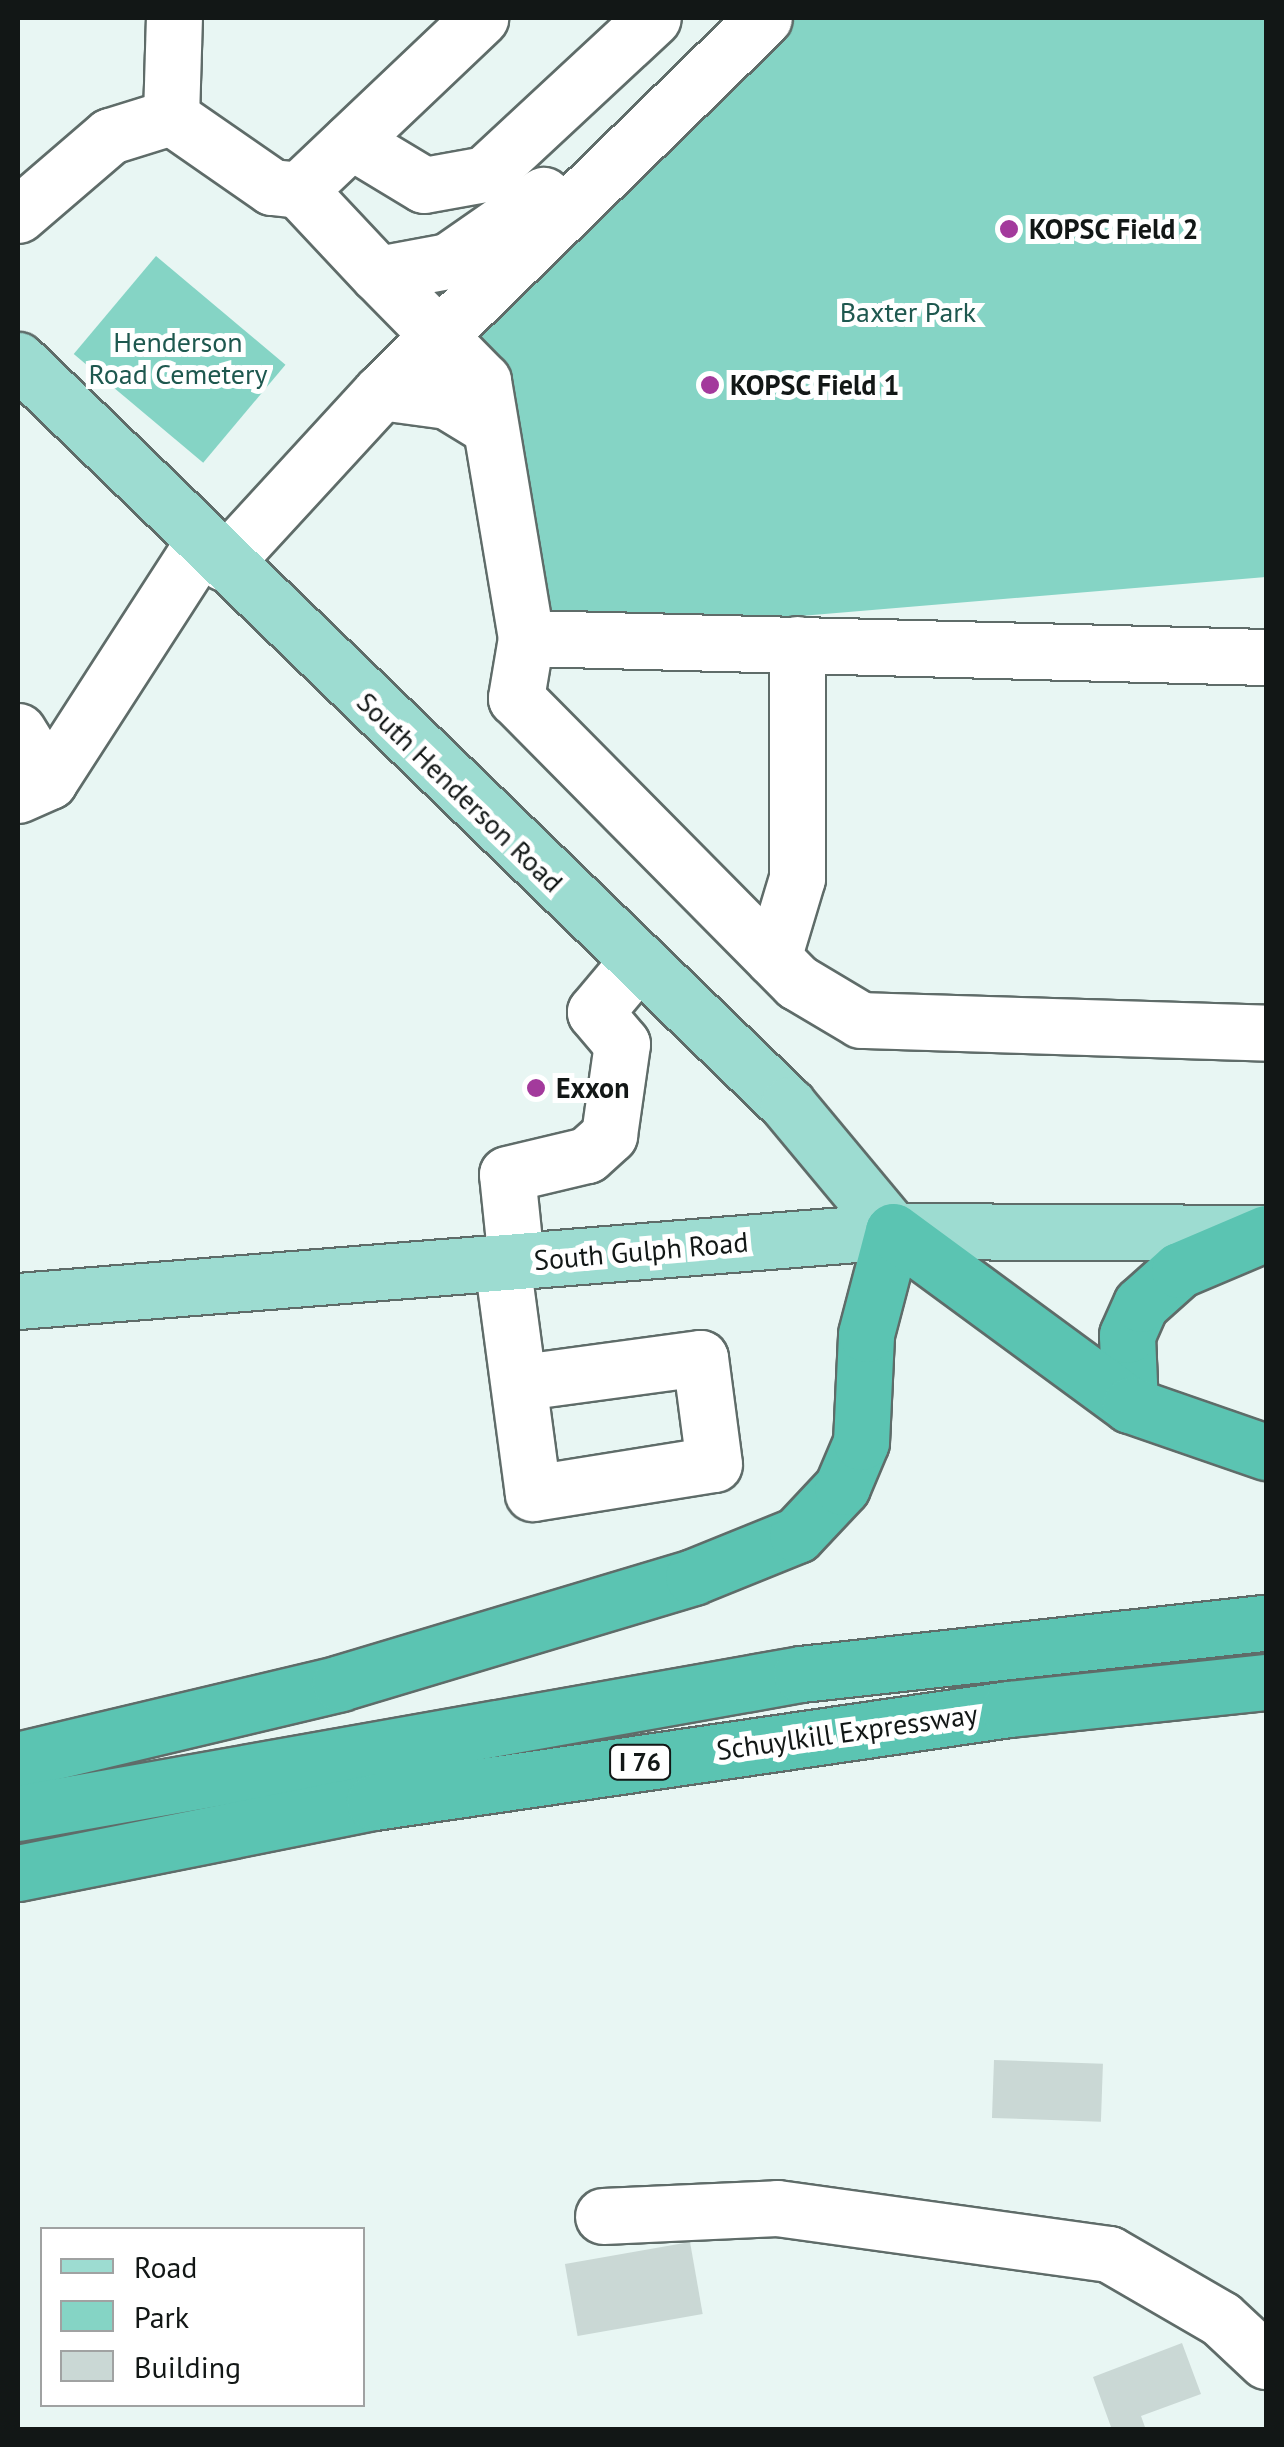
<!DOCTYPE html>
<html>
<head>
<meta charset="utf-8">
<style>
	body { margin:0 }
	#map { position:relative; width:1284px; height:2447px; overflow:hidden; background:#e8f6f3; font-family:"PT Sans",sans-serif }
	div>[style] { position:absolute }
	.green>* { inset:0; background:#85d4c5; transform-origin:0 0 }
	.building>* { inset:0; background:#cad8d5; transform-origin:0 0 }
	.roads { filter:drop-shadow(2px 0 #5f6c69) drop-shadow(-2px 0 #5f6c69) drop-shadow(0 2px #5f6c69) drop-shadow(0 -2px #5f6c69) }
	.minor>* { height:55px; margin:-27.5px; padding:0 27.5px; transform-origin:27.5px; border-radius:27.5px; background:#fff }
	.major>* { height:55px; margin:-27.5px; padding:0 27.5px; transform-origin:27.5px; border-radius:27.5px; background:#9ddcd1 }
	.highway>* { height:55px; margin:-27.5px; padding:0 27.5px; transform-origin:27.5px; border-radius:27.5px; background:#5bc4b2 }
	.dots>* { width:28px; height:28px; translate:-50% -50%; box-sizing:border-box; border:5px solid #fff; border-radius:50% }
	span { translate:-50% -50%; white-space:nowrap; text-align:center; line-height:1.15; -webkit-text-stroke:10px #fff; paint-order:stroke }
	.shield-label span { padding:2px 8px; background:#fff; border:2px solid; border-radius:8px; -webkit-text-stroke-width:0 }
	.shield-label { font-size:25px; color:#121716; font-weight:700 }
	.poi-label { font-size:28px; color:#121716; font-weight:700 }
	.left { translate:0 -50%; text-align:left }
	.park-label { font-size:28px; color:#1e584f }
	.street-label { font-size:28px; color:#121716 }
	.frame { position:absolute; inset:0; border:20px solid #121716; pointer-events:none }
	.legend { position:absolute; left:40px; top:2227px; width:325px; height:180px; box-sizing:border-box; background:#fff; border:2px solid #a0a2a2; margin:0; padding:12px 18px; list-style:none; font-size:30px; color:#121716 }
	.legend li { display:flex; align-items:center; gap:20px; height:50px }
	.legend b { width:50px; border:2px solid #a0a2a2 }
</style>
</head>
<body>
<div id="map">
	<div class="green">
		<i style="clip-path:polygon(787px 18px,1266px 18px,1266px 577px,538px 638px,454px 337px)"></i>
		<i style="left:156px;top:256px;width:169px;height:128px;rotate:40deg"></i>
	</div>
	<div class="building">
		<i style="left:994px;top:2060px;width:109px;height:58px;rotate:2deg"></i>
		<i style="left:690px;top:2242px;width:73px;height:127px;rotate:80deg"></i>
		<i style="clip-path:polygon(1182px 2343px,1201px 2394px,1141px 2416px,1146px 2430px,1111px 2427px,1093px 2377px)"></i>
	</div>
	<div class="roads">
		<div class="minor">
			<i style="left:171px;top:117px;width:123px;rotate:34.7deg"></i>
			<i style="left:272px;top:187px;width:27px;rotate:6deg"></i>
			<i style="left:299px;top:190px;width:250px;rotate:-43.5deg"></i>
			<i style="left:351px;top:141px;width:85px;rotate:31.1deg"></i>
			<i style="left:424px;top:185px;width:62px;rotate:-10.2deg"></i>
			<i style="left:485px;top:174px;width:229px;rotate:-42.9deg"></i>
			<i style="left:299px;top:190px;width:115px;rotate:46.8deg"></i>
			<i style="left:378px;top:274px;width:71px;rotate:-10.5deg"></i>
			<i style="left:448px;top:261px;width:116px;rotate:-34.8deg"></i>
			<i style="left:18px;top:215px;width:121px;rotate:-40.7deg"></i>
			<i style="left:110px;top:136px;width:64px;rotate:-17.3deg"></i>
			<i style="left:171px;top:117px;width:99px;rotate:-88.3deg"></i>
			<i style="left:378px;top:274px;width:150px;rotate:45.5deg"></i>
			<i style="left:483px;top:381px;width:261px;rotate:80.5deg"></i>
			<i style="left:526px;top:638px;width:740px;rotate:1.47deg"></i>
			<i style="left:381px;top:392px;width:67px;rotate:7.8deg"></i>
			<i style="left:447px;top:401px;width:48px;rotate:31.4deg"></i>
			<i style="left:224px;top:563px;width:232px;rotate:-47.4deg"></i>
			<i style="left:381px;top:392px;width:535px;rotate:-44.32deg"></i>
			<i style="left:526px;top:638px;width:61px;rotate:99.5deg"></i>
			<i style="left:516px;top:698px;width:400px;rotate:45.3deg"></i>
			<i style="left:797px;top:982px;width:74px;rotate:30.7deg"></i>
			<i style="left:861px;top:1020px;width:405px;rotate:1.8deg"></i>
			<i style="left:18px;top:731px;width:59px;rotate:58.2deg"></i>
			<i style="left:18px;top:795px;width:34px;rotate:-24deg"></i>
			<i style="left:49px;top:781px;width:284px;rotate:-57.2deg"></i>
			<i style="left:773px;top:958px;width:84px;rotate:-73.3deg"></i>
			<i style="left:797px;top:878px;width:234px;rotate:-90deg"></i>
			<i style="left:516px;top:1261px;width:87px;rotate:-95.9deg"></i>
			<i style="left:507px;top:1174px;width:82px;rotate:-13.4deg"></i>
			<i style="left:587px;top:1155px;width:30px;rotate:-42deg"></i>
			<i style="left:609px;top:1135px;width:92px;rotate:-81.9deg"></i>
			<i style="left:622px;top:1044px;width:42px;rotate:-130.2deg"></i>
			<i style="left:595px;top:1012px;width:65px;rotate:-50deg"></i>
			<i style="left:502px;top:1262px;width:233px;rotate:82.4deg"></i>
			<i style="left:533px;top:1493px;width:183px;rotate:-9.1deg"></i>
			<i style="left:714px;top:1464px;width:107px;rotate:-97.5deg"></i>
			<i style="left:700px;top:1358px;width:179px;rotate:172.3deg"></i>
			<i style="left:603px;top:2216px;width:174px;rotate:-2.6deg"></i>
			<i style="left:777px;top:2208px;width:335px;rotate:7.9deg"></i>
			<i style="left:1109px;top:2254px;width:129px;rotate:30.1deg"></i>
			<i style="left:1221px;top:2319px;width:62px;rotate:43deg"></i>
		</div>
		<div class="major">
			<i style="left:18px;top:360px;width:1071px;rotate:44.05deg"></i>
			<i style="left:788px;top:1105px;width:164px;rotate:50.2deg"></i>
			<i style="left:18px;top:1301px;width:878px;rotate:-4.57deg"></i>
			<i style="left:893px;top:1231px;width:373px;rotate:0.3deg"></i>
		</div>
		<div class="highway">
			<i style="left:1130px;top:1405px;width:70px;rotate:-92.5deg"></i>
			<i style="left:1127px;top:1335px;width:34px;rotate:-66deg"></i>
			<i style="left:1141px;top:1304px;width:51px;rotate:-41.8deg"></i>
			<i style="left:1179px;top:1270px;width:95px;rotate:-23deg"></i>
			<i style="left:18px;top:1760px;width:331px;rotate:-13.4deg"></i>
			<i style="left:340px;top:1683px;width:369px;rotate:-16.7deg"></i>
			<i style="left:693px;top:1577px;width:112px;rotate:-22deg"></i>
			<i style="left:797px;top:1535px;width:66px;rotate:-46.8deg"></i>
			<i style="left:842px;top:1487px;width:49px;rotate:-67.1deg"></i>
			<i style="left:861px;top:1442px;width:108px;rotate:-87.3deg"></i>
			<i style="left:866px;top:1334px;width:106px;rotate:-75.3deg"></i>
			<i style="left:893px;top:1231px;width:294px;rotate:36.3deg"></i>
			<i style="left:1130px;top:1405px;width:144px;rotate:19.1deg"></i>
			<i style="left:18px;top:1813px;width:795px;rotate:-10.07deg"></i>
			<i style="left:801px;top:1674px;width:468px;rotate:-6.3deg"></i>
			<i style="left:18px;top:1873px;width:363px;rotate:-11.3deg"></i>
			<i style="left:374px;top:1802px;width:642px;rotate:-8.33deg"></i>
			<i style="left:1009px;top:1709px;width:258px;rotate:-6deg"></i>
		</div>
	</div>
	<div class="dots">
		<i style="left:1009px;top:229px;background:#a33a9c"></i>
		<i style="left:710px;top:385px;background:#a33a9c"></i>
		<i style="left:536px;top:1088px;background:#a33a9c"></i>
	</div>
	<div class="shield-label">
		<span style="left:640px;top:1762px">I 76</span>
	</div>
	<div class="poi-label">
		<span class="left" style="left:1029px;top:229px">KOPSC Field 2</span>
		<span class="left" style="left:730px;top:385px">KOPSC Field 1</span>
		<span class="left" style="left:556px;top:1088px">Exxon</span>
	</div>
	<div class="park-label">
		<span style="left:908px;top:312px">Baxter Park</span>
		<span style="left:178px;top:358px">Henderson<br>Road Cemetery</span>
	</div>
	<div class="street-label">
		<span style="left:460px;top:792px;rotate:44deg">South Henderson Road</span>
		<span style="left:641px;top:1251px;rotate:-5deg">South Gulph Road</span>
		<span style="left:847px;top:1732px;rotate:-8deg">Schuylkill Expressway</span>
	</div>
	<div class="frame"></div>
	<ul class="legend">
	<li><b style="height:12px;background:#9ddcd1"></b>Road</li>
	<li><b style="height:28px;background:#85d4c5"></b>Park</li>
	<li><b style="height:28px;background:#cad8d5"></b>Building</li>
	</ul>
</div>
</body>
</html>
